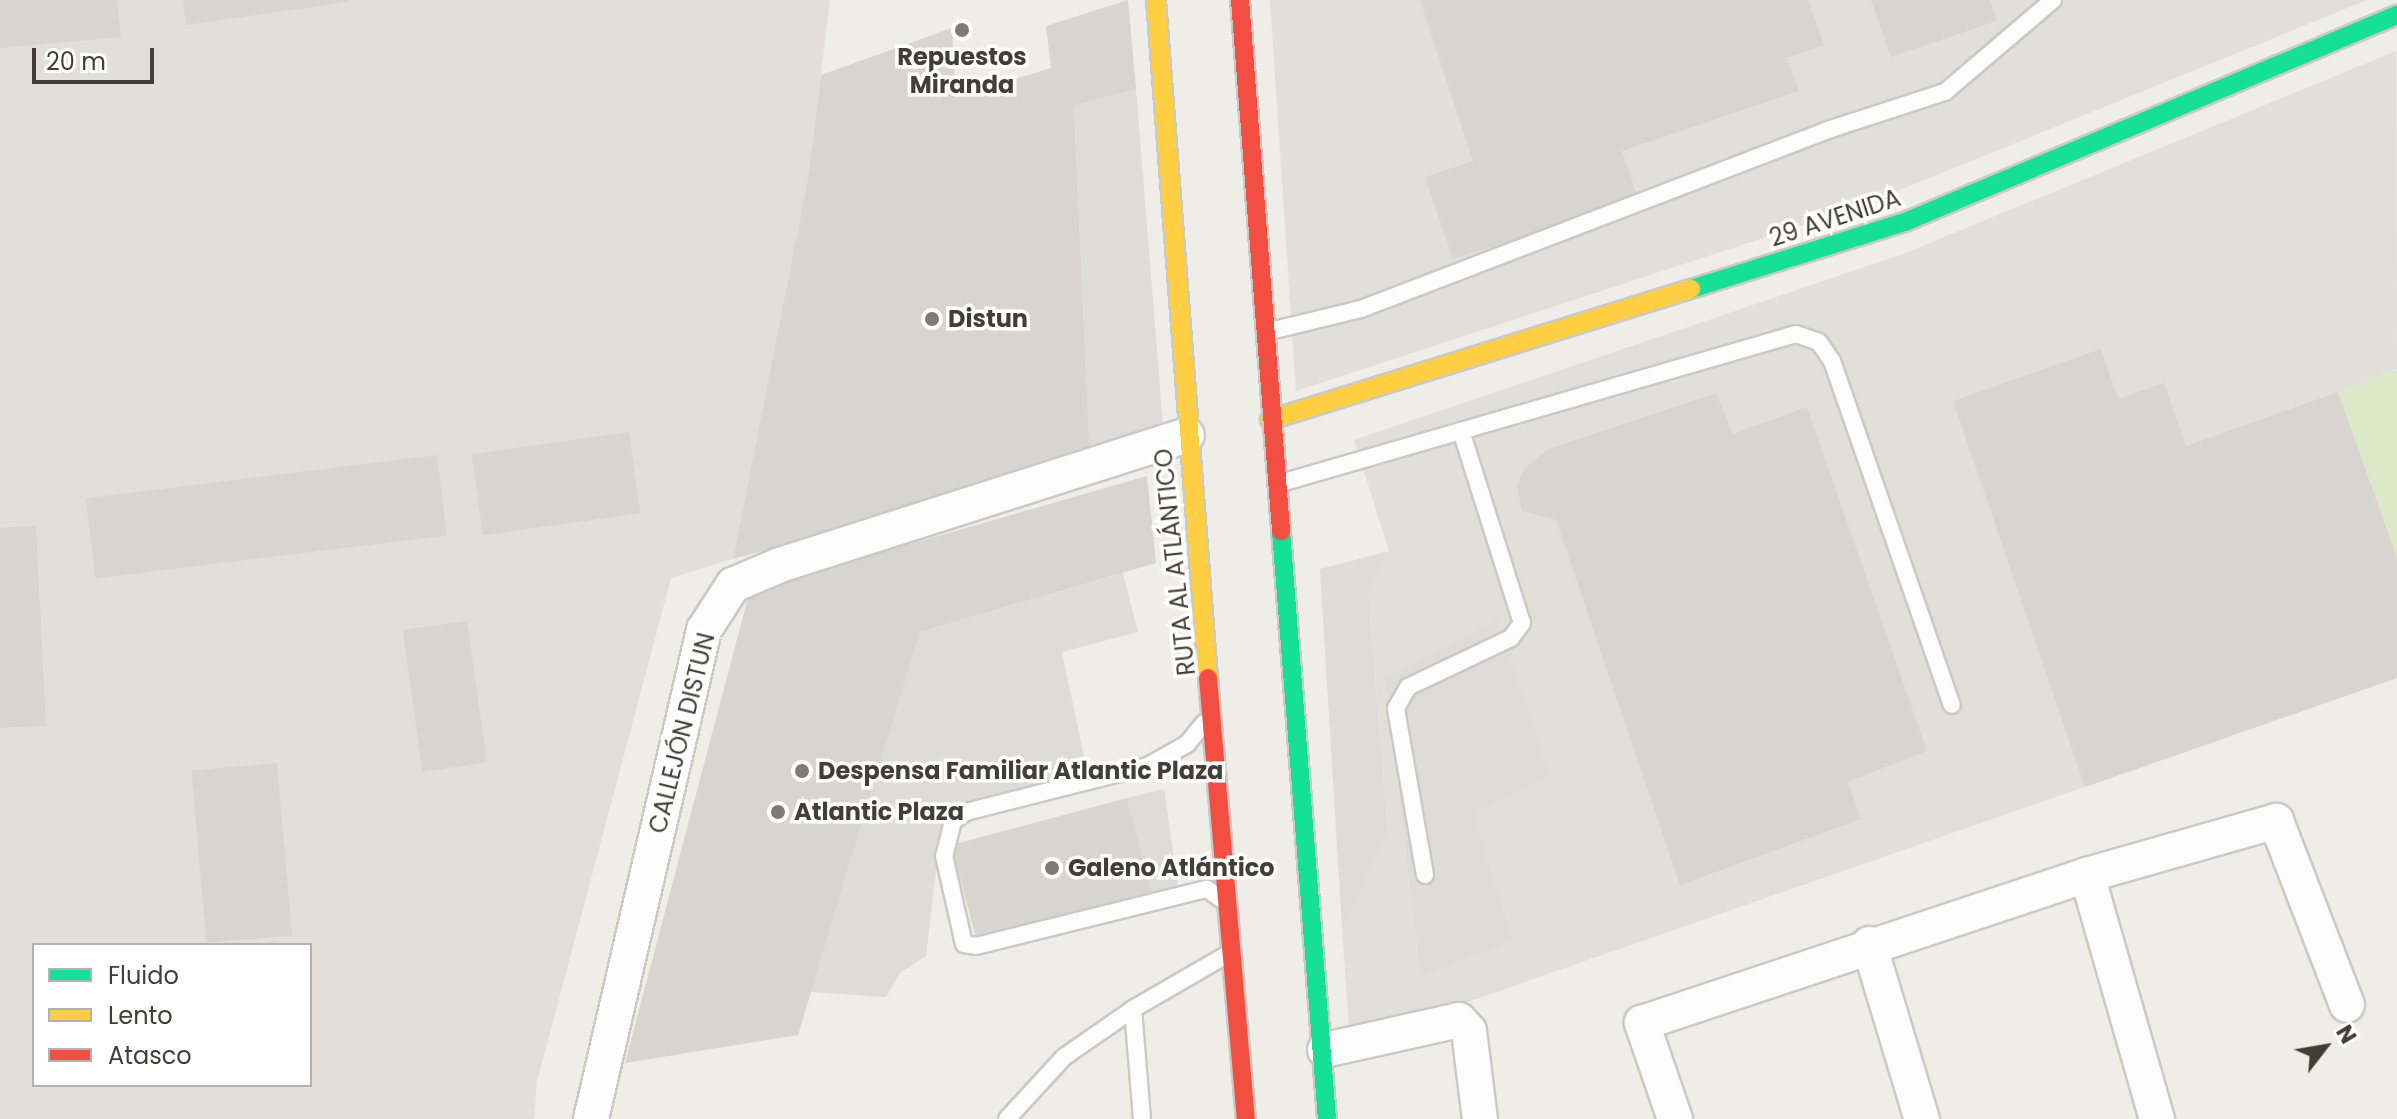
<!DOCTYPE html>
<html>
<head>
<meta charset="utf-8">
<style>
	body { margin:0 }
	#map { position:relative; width:2397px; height:1119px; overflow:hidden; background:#efede8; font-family:Poppins,sans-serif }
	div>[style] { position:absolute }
	.industrial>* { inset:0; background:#e2ded9 }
	.green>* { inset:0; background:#dce9c8 }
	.parking>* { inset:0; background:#dedcd8 }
	.building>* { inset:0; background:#d8d5d0; transform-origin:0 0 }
	.roads { filter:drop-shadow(2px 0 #cbc9c4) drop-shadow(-2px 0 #cbc9c4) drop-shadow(0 2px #cbc9c4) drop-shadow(0 -2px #cbc9c4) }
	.lane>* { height:16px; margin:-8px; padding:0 8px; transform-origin:8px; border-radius:8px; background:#fdfcfc }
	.street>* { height:34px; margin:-17px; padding:0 17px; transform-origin:17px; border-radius:17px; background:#fdfcfc }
	.fast>* { height:18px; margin:-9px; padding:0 9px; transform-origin:9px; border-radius:9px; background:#16e098 }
	.slow>* { height:18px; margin:-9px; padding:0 9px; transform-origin:9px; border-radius:9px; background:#ffcf43 }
	.jam>* { height:18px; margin:-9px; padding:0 9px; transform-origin:9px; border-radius:9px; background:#f24e42 }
	.dots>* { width:22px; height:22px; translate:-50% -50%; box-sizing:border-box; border:4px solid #fff; border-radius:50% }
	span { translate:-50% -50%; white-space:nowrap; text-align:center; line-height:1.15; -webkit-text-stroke:7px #fff; paint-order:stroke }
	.poi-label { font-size:24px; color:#433e35; font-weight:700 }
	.left { translate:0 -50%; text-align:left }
	.street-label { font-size:24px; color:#433e35 }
	.legend { position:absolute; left:32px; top:943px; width:280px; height:144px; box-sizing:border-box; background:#fff; border:2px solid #b4b2ae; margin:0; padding:10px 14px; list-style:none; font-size:24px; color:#433e35 }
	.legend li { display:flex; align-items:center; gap:16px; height:40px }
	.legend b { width:40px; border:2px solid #b4b2ae }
	.north { position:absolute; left:2285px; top:1007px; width:80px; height:80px; -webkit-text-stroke:6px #fff; paint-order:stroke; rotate:59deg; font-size:22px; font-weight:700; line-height:32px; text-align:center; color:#433e35 }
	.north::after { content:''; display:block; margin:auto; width:28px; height:36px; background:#433e35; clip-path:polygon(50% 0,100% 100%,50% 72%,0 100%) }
	.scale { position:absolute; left:32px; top:48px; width:122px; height:36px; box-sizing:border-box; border:4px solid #433e35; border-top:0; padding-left:10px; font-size:24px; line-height:28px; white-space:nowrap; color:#433e35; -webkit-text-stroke:6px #fff; paint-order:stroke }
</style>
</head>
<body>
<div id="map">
	<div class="industrial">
		<i style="clip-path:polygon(evenodd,0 0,830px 0,808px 178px,733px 559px,671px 578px,537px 1082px,534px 1119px,0 1119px,0 0,34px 945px,310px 945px,310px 1085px,34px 1085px,34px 945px)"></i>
		<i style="clip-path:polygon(1270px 0,2367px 0,1858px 207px,1296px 391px)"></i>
		<i style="clip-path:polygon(2396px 51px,2397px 369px,2339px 392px,2397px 558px,2397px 678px,1350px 1043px,1342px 928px,1388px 833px,1368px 592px,1389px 551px,1354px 440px,1903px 254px)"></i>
	</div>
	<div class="green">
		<i style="clip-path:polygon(2397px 369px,2397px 558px,2338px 392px)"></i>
	</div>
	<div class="parking">
		<i style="clip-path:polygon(1136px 89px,1164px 438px,1090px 460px,1074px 106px)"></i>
		<i style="clip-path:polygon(1389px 551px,1368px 592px,1388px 833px,1342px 928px,1320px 569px)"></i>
		<i style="clip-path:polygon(1123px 573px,1138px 632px,1062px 652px,1087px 771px,959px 803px,942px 819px,926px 956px,901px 972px,886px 997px,811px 992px,920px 632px)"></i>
		<i style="clip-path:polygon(1497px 621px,1550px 775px,1473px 812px,1512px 941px,1421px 976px,1386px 678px)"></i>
		<i style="clip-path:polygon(1164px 789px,1178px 887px,1152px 892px,1127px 798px)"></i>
	</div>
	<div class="building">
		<i style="clip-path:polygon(0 0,117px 0,121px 37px,0 48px)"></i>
		<i style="clip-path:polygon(183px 0,348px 0,348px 2px,186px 25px)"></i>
		<i style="clip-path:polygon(1128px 0,1136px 89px,1074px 106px,1090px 460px,733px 559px,808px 178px,821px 75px,952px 28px,956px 97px,1051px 68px,1046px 26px)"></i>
		<i style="clip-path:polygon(1420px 0,1808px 0,1824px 45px,1787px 58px,1799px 91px,1622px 151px,1639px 201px,1453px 259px,1425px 177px,1473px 161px)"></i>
		<i style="clip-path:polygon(1871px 0,1990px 0,1997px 21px,1891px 57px)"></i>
		<i style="clip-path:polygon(2101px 349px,2118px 399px,2164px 383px,2186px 446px,2338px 392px,2397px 558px,2397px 678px,2085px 787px,1953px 401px)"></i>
		<i style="clip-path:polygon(1716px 393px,1733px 434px,1807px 407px,1927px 751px,1848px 782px,1861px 819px,1680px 885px,1556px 520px,1522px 511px,1517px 486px,1524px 469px,1548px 449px)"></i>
		<i style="left:629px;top:432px;width:82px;height:159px;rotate:82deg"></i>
		<i style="left:437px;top:455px;width:81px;height:354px;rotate:83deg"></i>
		<i style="clip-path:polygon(1147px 476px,1156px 563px,920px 632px,798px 1035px,625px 1063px,750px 590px)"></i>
		<i style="clip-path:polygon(36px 526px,46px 726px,0 728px,0 528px)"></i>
		<i style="left:467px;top:621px;width:143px;height:65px;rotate:82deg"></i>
		<i style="left:277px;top:763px;width:173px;height:86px;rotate:85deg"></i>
		<i style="left:1127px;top:798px;width:97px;height:182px;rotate:75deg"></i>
	</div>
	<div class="roads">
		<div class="lane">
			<i style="left:1266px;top:332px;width:98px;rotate:-13.6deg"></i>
			<i style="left:1361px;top:309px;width:503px;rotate:-20.96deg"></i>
			<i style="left:1831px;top:129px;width:120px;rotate:-18deg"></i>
			<i style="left:1945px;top:92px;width:142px;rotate:-40.4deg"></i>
			<i style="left:1281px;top:483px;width:536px;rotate:-16.14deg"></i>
			<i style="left:1796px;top:334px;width:24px;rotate:19deg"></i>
			<i style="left:1819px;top:342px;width:23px;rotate:56deg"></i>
			<i style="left:1832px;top:361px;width:364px;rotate:70.8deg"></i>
			<i style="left:1204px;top:723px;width:27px;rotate:129deg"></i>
			<i style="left:1187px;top:744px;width:45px;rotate:150.6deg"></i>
			<i style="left:1148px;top:766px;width:188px;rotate:165.8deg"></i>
			<i style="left:966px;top:812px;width:16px;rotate:145deg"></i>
			<i style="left:953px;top:821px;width:36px;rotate:104deg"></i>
			<i style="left:944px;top:856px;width:90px;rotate:77.2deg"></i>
			<i style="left:964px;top:944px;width:12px;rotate:9deg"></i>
			<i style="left:976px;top:946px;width:238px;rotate:-13.9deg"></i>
			<i style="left:1207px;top:889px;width:17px;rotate:36deg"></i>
			<i style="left:1425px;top:875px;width:169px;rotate:-99.9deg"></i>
			<i style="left:1396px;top:708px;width:24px;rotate:-60deg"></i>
			<i style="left:1408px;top:687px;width:114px;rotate:-25.4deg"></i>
			<i style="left:1511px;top:638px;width:19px;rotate:-54deg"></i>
			<i style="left:1522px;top:623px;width:201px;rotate:-107.6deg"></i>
			<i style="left:1007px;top:1119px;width:84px;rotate:-47.4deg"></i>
			<i style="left:1064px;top:1057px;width:84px;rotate:-34.8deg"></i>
			<i style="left:1142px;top:1119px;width:110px;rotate:-94.7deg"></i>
			<i style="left:1133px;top:1009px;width:110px;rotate:-30.1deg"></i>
		</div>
		<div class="street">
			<i style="left:2087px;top:875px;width:254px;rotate:74deg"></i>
			<i style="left:1869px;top:944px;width:183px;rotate:73.2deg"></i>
			<i style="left:1325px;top:1050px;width:137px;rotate:-12.6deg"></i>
			<i style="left:1459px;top:1020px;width:15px;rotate:48deg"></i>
			<i style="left:1469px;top:1031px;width:89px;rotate:82.9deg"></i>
			<i style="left:591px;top:1119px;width:502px;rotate:-76.99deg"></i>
			<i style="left:704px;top:630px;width:54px;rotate:-57.2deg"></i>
			<i style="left:733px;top:585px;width:51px;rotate:-23.1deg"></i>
			<i style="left:780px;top:565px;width:427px;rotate:-17.7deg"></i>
			<i style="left:1675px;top:1119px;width:102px;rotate:-109deg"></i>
			<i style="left:1642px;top:1023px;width:469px;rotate:-18.4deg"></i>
			<i style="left:2087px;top:875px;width:197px;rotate:-15.9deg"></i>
			<i style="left:2276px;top:821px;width:197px;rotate:68.9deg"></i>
		</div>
		<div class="fast">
			<i style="left:1691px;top:289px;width:224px;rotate:-17.4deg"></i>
			<i style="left:1905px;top:222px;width:534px;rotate:-22.82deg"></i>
			<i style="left:1281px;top:531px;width:590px;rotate:85.53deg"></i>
		</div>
		<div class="slow">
			<i style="left:1156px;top:0;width:680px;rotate:85.61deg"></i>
			<i style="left:1270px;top:420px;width:441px;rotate:-17.3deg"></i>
		</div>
		<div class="jam">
			<i style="left:1240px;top:0;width:533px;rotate:85.58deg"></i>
			<i style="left:1208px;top:678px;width:443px;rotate:85.1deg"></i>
		</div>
	</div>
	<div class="dots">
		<i style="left:962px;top:30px;background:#7f7b74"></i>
		<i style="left:932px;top:319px;background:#7f7b74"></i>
		<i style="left:802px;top:771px;background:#7f7b74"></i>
		<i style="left:778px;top:812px;background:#7f7b74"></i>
		<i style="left:1052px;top:868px;background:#7f7b74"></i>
	</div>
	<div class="poi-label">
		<span style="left:962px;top:71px">Repuestos<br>Miranda</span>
		<span class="left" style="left:948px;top:319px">Distun</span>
		<span class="left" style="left:818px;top:771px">Despensa Familiar Atlantic Plaza</span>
		<span class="left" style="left:794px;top:812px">Atlantic Plaza</span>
		<span class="left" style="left:1068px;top:868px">Galeno Atlántico</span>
	</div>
	<div class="street-label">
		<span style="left:1835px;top:218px;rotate:-18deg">29 AVENIDA</span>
		<span style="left:1175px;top:562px;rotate:-96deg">RUTA AL ATLÁNTICO</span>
		<span style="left:682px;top:733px;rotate:-76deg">CALLEJÓN DISTUN</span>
	</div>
	<ul class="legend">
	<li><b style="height:10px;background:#16e098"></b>Fluido</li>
	<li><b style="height:10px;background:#ffcf43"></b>Lento</li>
	<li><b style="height:10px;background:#f24e42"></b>Atasco</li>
	</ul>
	<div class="north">N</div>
	<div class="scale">20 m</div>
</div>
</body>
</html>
